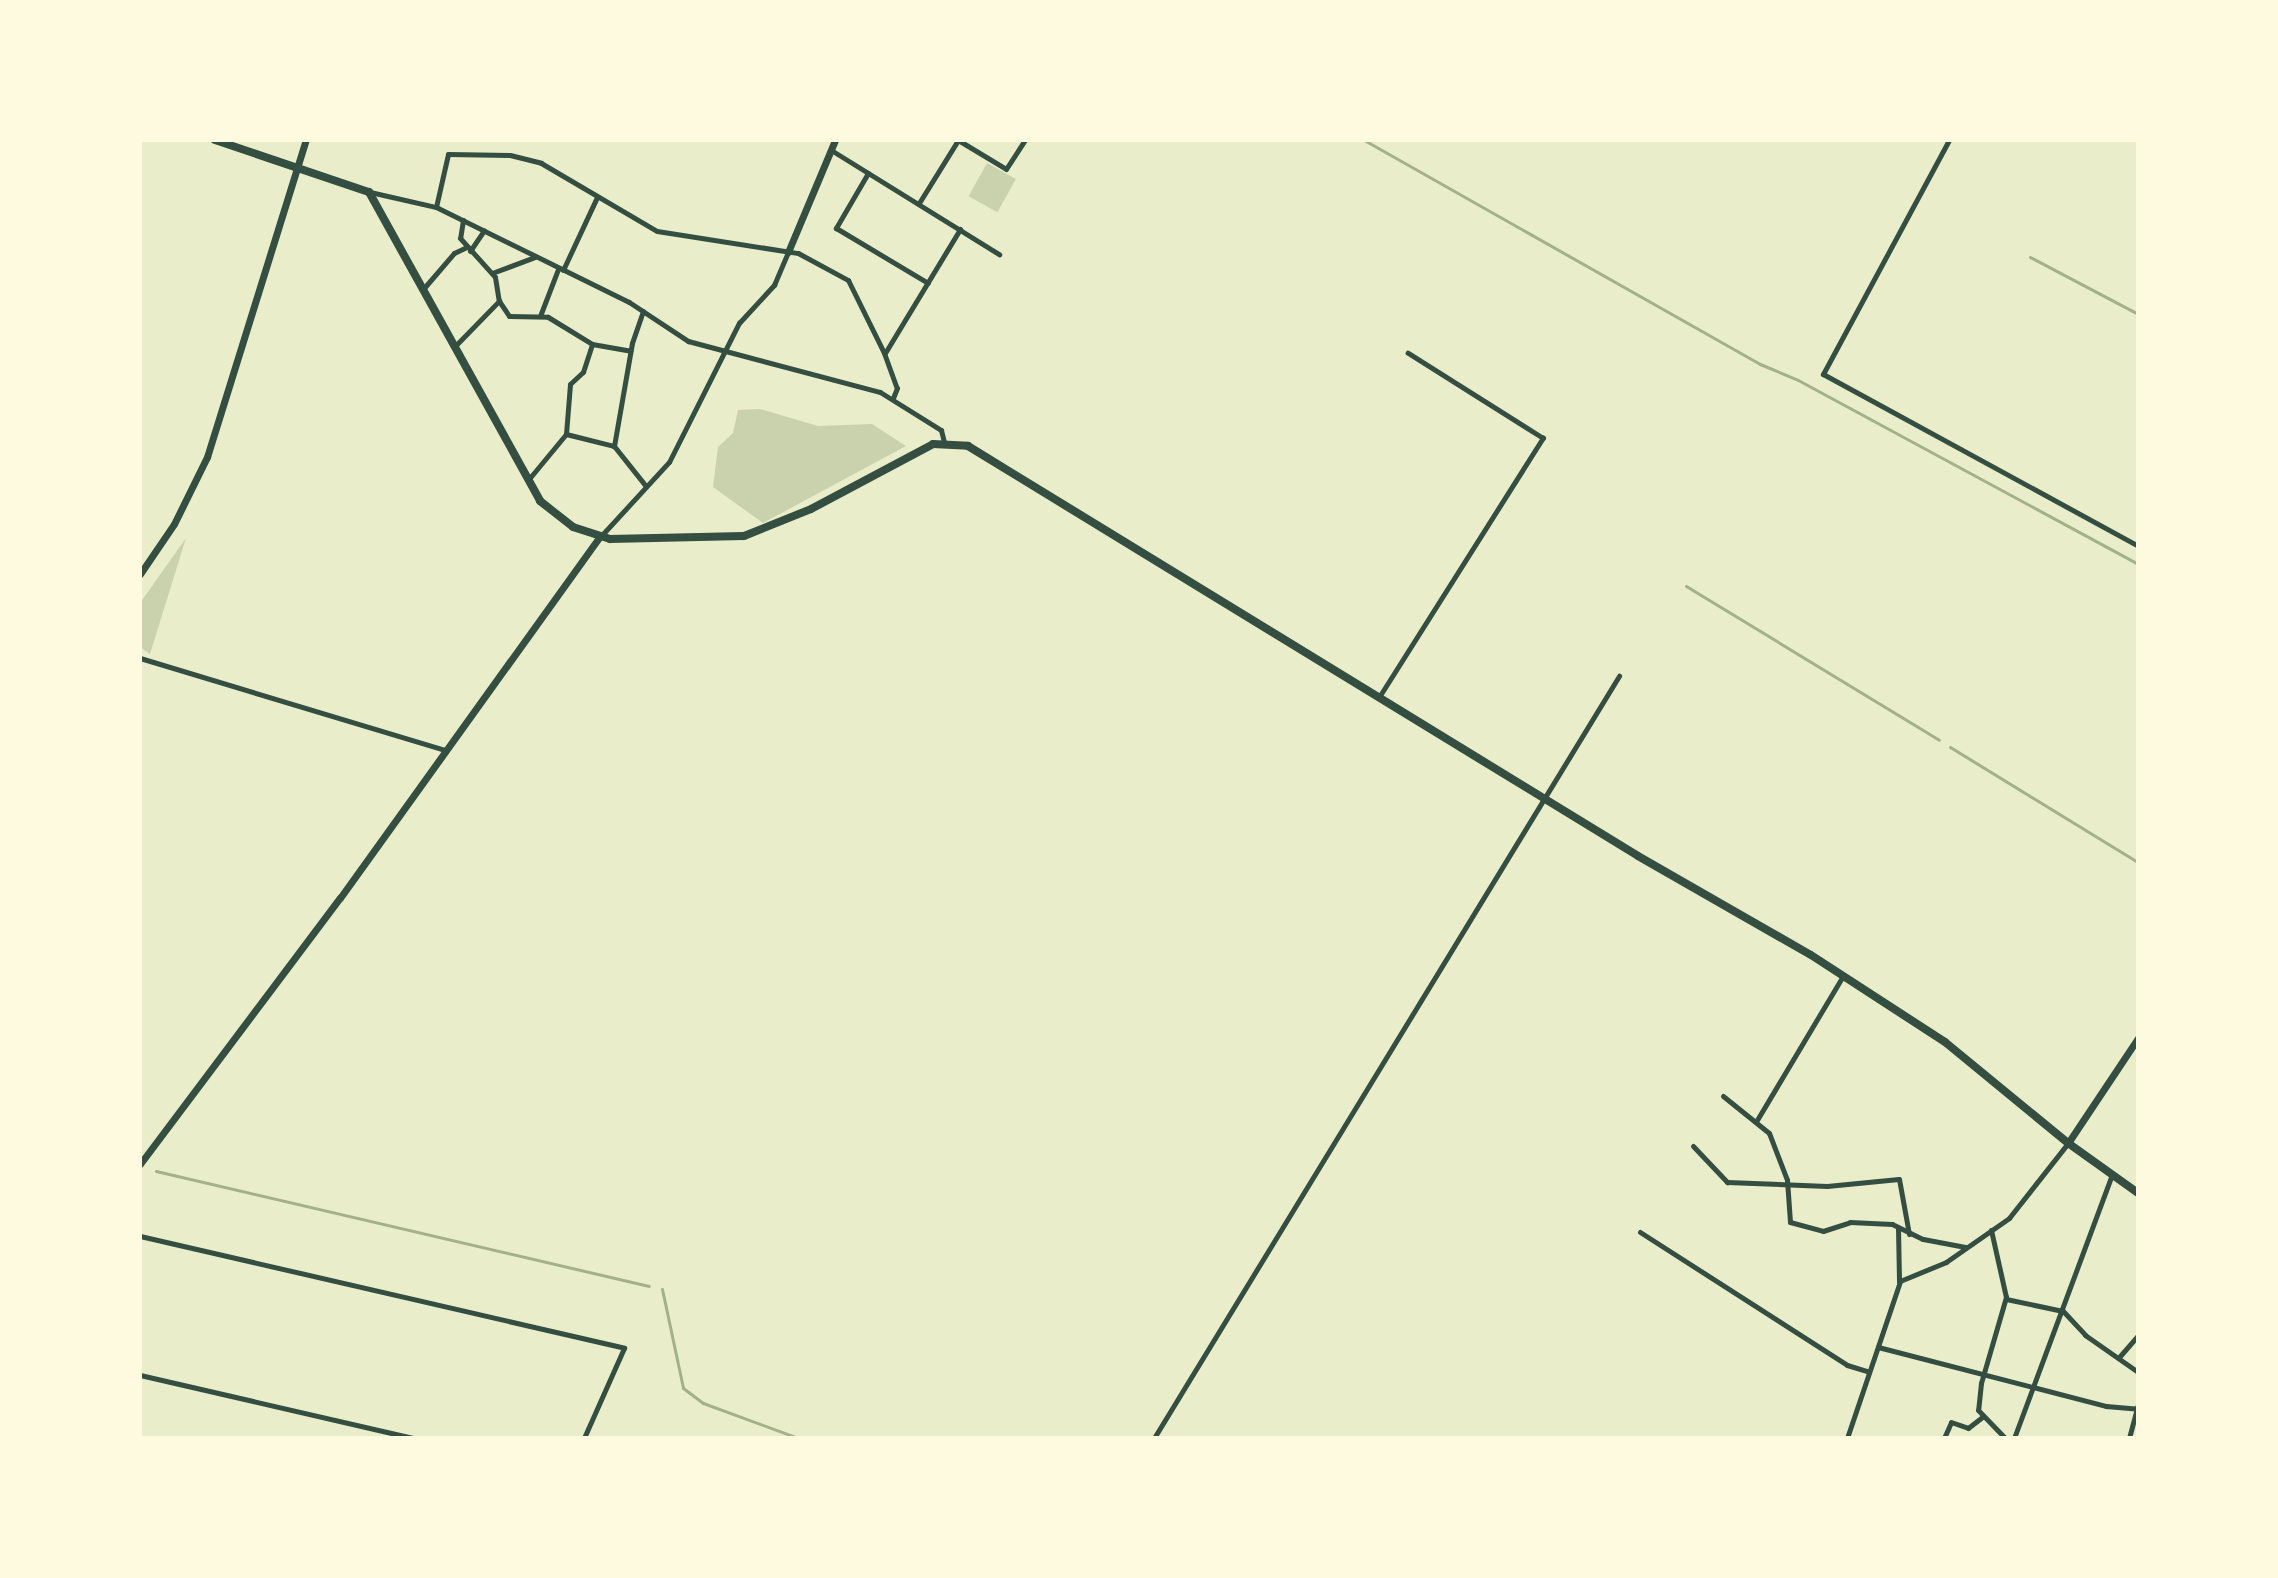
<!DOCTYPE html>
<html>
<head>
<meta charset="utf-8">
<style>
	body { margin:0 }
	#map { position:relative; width:2278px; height:1578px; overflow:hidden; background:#e9edc9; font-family:"Alegreya Sans",sans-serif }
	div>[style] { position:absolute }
	.green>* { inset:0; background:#cad2ad; transform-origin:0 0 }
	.stream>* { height:3px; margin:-1.5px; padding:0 1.5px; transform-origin:1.5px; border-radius:1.5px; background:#a3b18a }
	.minor>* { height:5px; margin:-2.5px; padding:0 2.5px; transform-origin:2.5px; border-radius:2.5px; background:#344e41 }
	.tertiary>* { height:7px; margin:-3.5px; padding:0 3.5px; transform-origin:3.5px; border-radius:3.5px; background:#344e41 }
	.secondary>* { height:8px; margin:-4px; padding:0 4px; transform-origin:4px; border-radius:4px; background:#344e41 }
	span { translate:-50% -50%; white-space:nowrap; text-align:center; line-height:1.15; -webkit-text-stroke:6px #fefae0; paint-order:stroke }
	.frame { position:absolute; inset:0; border:142px solid #fefae0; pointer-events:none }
</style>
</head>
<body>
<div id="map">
	<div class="green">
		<i style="left:987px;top:163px;width:33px;height:38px;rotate:29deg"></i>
		<i style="clip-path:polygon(760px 409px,818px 426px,872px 424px,906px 446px,763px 523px,713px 487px,718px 447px,733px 433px,738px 410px)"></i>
		<i style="clip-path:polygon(186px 538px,150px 654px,140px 647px,140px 603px)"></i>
	</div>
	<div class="stream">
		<i style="left:1364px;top:140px;width:455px;rotate:29.5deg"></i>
		<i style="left:1760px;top:364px;width:41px;rotate:22.8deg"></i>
		<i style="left:1798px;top:380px;width:387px;rotate:28.4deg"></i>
		<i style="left:2030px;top:257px;width:122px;rotate:27.8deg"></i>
		<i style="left:1686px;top:586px;width:296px;rotate:31.3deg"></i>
		<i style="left:1950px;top:747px;width:220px;rotate:31.5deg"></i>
		<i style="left:156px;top:1171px;width:506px;rotate:13.13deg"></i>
		<i style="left:662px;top:1289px;width:101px;rotate:78deg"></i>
		<i style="left:683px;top:1388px;width:25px;rotate:37deg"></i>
		<i style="left:703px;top:1403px;width:101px;rotate:20.2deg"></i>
	</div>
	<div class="minor">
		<i style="left:1949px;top:140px;width:266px;rotate:118.3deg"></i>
		<i style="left:1823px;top:374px;width:359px;rotate:28.6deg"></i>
		<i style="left:831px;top:150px;width:198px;rotate:31.8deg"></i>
		<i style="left:868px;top:173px;width:64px;rotate:120.2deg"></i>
		<i style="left:836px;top:228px;width:107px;rotate:30.9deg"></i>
		<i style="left:370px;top:192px;width:68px;rotate:12.8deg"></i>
		<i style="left:436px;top:207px;width:215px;rotate:26.2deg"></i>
		<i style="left:629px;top:302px;width:71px;rotate:33.5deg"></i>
		<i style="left:688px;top:341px;width:199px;rotate:14.9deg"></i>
		<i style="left:880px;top:392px;width:72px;rotate:31.9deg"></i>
		<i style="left:941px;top:430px;width:12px;rotate:76deg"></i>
		<i style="left:919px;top:203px;width:74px;rotate:-58.2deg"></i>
		<i style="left:958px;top:140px;width:56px;rotate:31.1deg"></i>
		<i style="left:1006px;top:169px;width:35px;rotate:-57deg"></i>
		<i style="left:436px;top:207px;width:54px;rotate:-77.2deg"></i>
		<i style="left:448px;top:154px;width:62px;rotate:0.9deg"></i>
		<i style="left:510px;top:155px;width:32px;rotate:14deg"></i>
		<i style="left:541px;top:163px;width:134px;rotate:30.4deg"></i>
		<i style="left:657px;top:231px;width:143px;rotate:8.9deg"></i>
		<i style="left:798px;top:253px;width:57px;rotate:28.4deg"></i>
		<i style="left:848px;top:280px;width:81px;rotate:63.7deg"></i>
		<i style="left:884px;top:353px;width:37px;rotate:70deg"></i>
		<i style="left:897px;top:388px;width:11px;rotate:112deg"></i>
		<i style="left:463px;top:220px;width:18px;rotate:99deg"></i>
		<i style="left:460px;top:238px;width:52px;rotate:48.1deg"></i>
		<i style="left:495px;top:277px;width:24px;rotate:81deg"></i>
		<i style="left:499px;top:301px;width:18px;rotate:56deg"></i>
		<i style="left:509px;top:316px;width:39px;rotate:1deg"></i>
		<i style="left:548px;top:317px;width:52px;rotate:31.5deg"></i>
		<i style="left:592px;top:344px;width:39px;rotate:10deg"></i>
		<i style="left:470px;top:251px;width:25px;rotate:-56deg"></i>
		<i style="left:563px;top:270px;width:81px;rotate:-65deg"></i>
		<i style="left:492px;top:273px;width:46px;rotate:-20.4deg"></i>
		<i style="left:424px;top:288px;width:46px;rotate:-49.4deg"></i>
		<i style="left:454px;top:253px;width:14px;rotate:-25deg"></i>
		<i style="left:643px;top:311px;width:34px;rotate:109deg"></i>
		<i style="left:632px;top:343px;width:105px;rotate:99.9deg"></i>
		<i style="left:614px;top:446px;width:50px;rotate:51.5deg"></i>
		<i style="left:540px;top:316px;width:50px;rotate:-69deg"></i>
		<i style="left:456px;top:345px;width:62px;rotate:-45.7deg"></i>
		<i style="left:885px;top:353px;width:145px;rotate:-58.8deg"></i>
		<i style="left:566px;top:434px;width:50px;rotate:-85.4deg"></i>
		<i style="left:570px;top:384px;width:18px;rotate:-43deg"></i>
		<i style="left:583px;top:372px;width:29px;rotate:-72deg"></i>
		<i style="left:528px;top:480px;width:60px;rotate:-50.4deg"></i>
		<i style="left:566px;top:434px;width:49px;rotate:14deg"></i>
		<i style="left:600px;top:537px;width:102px;rotate:-47.4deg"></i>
		<i style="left:669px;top:462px;width:156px;rotate:-63.3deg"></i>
		<i style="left:739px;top:323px;width:52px;rotate:-47.4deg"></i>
		<i style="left:774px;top:285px;width:36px;rotate:-67deg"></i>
		<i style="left:140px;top:658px;width:319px;rotate:16.8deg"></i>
		<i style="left:1379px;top:697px;width:307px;rotate:-57.7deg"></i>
		<i style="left:1543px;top:438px;width:160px;rotate:-147.8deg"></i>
		<i style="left:1723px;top:1096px;width:59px;rotate:38.8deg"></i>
		<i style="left:1769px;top:1133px;width:50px;rotate:69deg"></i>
		<i style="left:1787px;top:1180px;width:42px;rotate:85.9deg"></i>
		<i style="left:1790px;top:1222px;width:34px;rotate:15deg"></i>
		<i style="left:1823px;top:1231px;width:28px;rotate:-18deg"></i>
		<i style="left:1850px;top:1222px;width:42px;rotate:2.7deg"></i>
		<i style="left:1892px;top:1224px;width:34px;rotate:26deg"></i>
		<i style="left:1923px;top:1239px;width:43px;rotate:10.8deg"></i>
		<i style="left:1757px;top:1120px;width:168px;rotate:-59.2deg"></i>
		<i style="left:1693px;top:1146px;width:50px;rotate:46.6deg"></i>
		<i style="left:1727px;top:1182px;width:100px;rotate:2.3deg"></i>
		<i style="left:1827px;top:1186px;width:72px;rotate:-5.6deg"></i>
		<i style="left:1899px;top:1179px;width:56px;rotate:79.7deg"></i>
		<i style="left:1898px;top:1228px;width:54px;rotate:88.9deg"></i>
		<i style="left:1991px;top:1230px;width:69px;rotate:77.4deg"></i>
		<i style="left:2006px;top:1297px;width:90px;rotate:106.2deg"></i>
		<i style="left:1981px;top:1383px;width:27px;rotate:96deg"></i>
		<i style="left:1978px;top:1410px;width:39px;rotate:46deg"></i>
		<i style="left:1640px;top:1232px;width:246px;rotate:32.7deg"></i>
		<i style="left:1847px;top:1365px;width:21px;rotate:17deg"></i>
		<i style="left:140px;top:1236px;width:497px;rotate:13deg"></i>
		<i style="left:624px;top:1348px;width:98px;rotate:114deg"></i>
		<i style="left:2006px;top:1299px;width:58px;rotate:11.9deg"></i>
		<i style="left:2063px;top:1311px;width:33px;rotate:47deg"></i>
		<i style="left:2085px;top:1335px;width:65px;rotate:34.9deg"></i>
		<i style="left:1878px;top:1347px;width:236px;rotate:14.5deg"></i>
		<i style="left:2106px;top:1406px;width:32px;rotate:5deg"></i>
		<i style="left:2120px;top:1356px;width:28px;rotate:-49deg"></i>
		<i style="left:140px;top:1375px;width:280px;rotate:13deg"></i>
		<i style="left:1154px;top:1438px;width:893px;rotate:-58.61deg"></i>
		<i style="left:1847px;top:1438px;width:166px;rotate:-71.3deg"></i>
		<i style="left:1900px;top:1281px;width:50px;rotate:-22.4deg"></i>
		<i style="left:1946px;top:1262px;width:77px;rotate:-34.9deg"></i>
		<i style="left:2009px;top:1218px;width:95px;rotate:-51.8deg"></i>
		<i style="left:1944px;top:1438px;width:17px;rotate:-66deg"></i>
		<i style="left:1951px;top:1422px;width:18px;rotate:19deg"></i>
		<i style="left:1968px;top:1428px;width:18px;rotate:-38deg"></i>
		<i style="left:2014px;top:1438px;width:282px;rotate:-69.6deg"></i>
		<i style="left:2129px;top:1438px;width:35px;rotate:-75deg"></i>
	</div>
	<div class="tertiary">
		<i style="left:788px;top:252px;width:121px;rotate:-67.2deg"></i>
		<i style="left:140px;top:574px;width:60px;rotate:-55.8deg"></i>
		<i style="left:174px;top:524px;width:75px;rotate:-63.8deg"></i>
		<i style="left:207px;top:457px;width:332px;rotate:-72.7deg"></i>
		<i style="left:2068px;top:1143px;width:126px;rotate:-56.3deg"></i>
		<i style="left:140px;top:1164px;width:333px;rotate:-53.1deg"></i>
		<i style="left:340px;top:898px;width:443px;rotate:-54.3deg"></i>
	</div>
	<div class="secondary">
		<i style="left:215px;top:140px;width:163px;rotate:18.7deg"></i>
		<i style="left:369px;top:192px;width:353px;rotate:61deg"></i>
		<i style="left:540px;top:501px;width:42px;rotate:38.2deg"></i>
		<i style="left:573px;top:527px;width:39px;rotate:18deg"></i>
		<i style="left:610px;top:539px;width:134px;rotate:-1.3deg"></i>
		<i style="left:744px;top:536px;width:72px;rotate:-21.9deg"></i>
		<i style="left:811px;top:509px;width:138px;rotate:-28deg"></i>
		<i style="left:933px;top:444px;width:35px;rotate:3deg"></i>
		<i style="left:968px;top:446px;width:785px;rotate:31.46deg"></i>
		<i style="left:1638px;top:856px;width:199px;rotate:29.8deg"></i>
		<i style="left:1811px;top:955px;width:160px;rotate:33deg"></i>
		<i style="left:1945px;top:1042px;width:159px;rotate:39.4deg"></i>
		<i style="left:2068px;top:1143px;width:86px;rotate:35.5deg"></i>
	</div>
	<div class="frame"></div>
</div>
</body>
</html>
